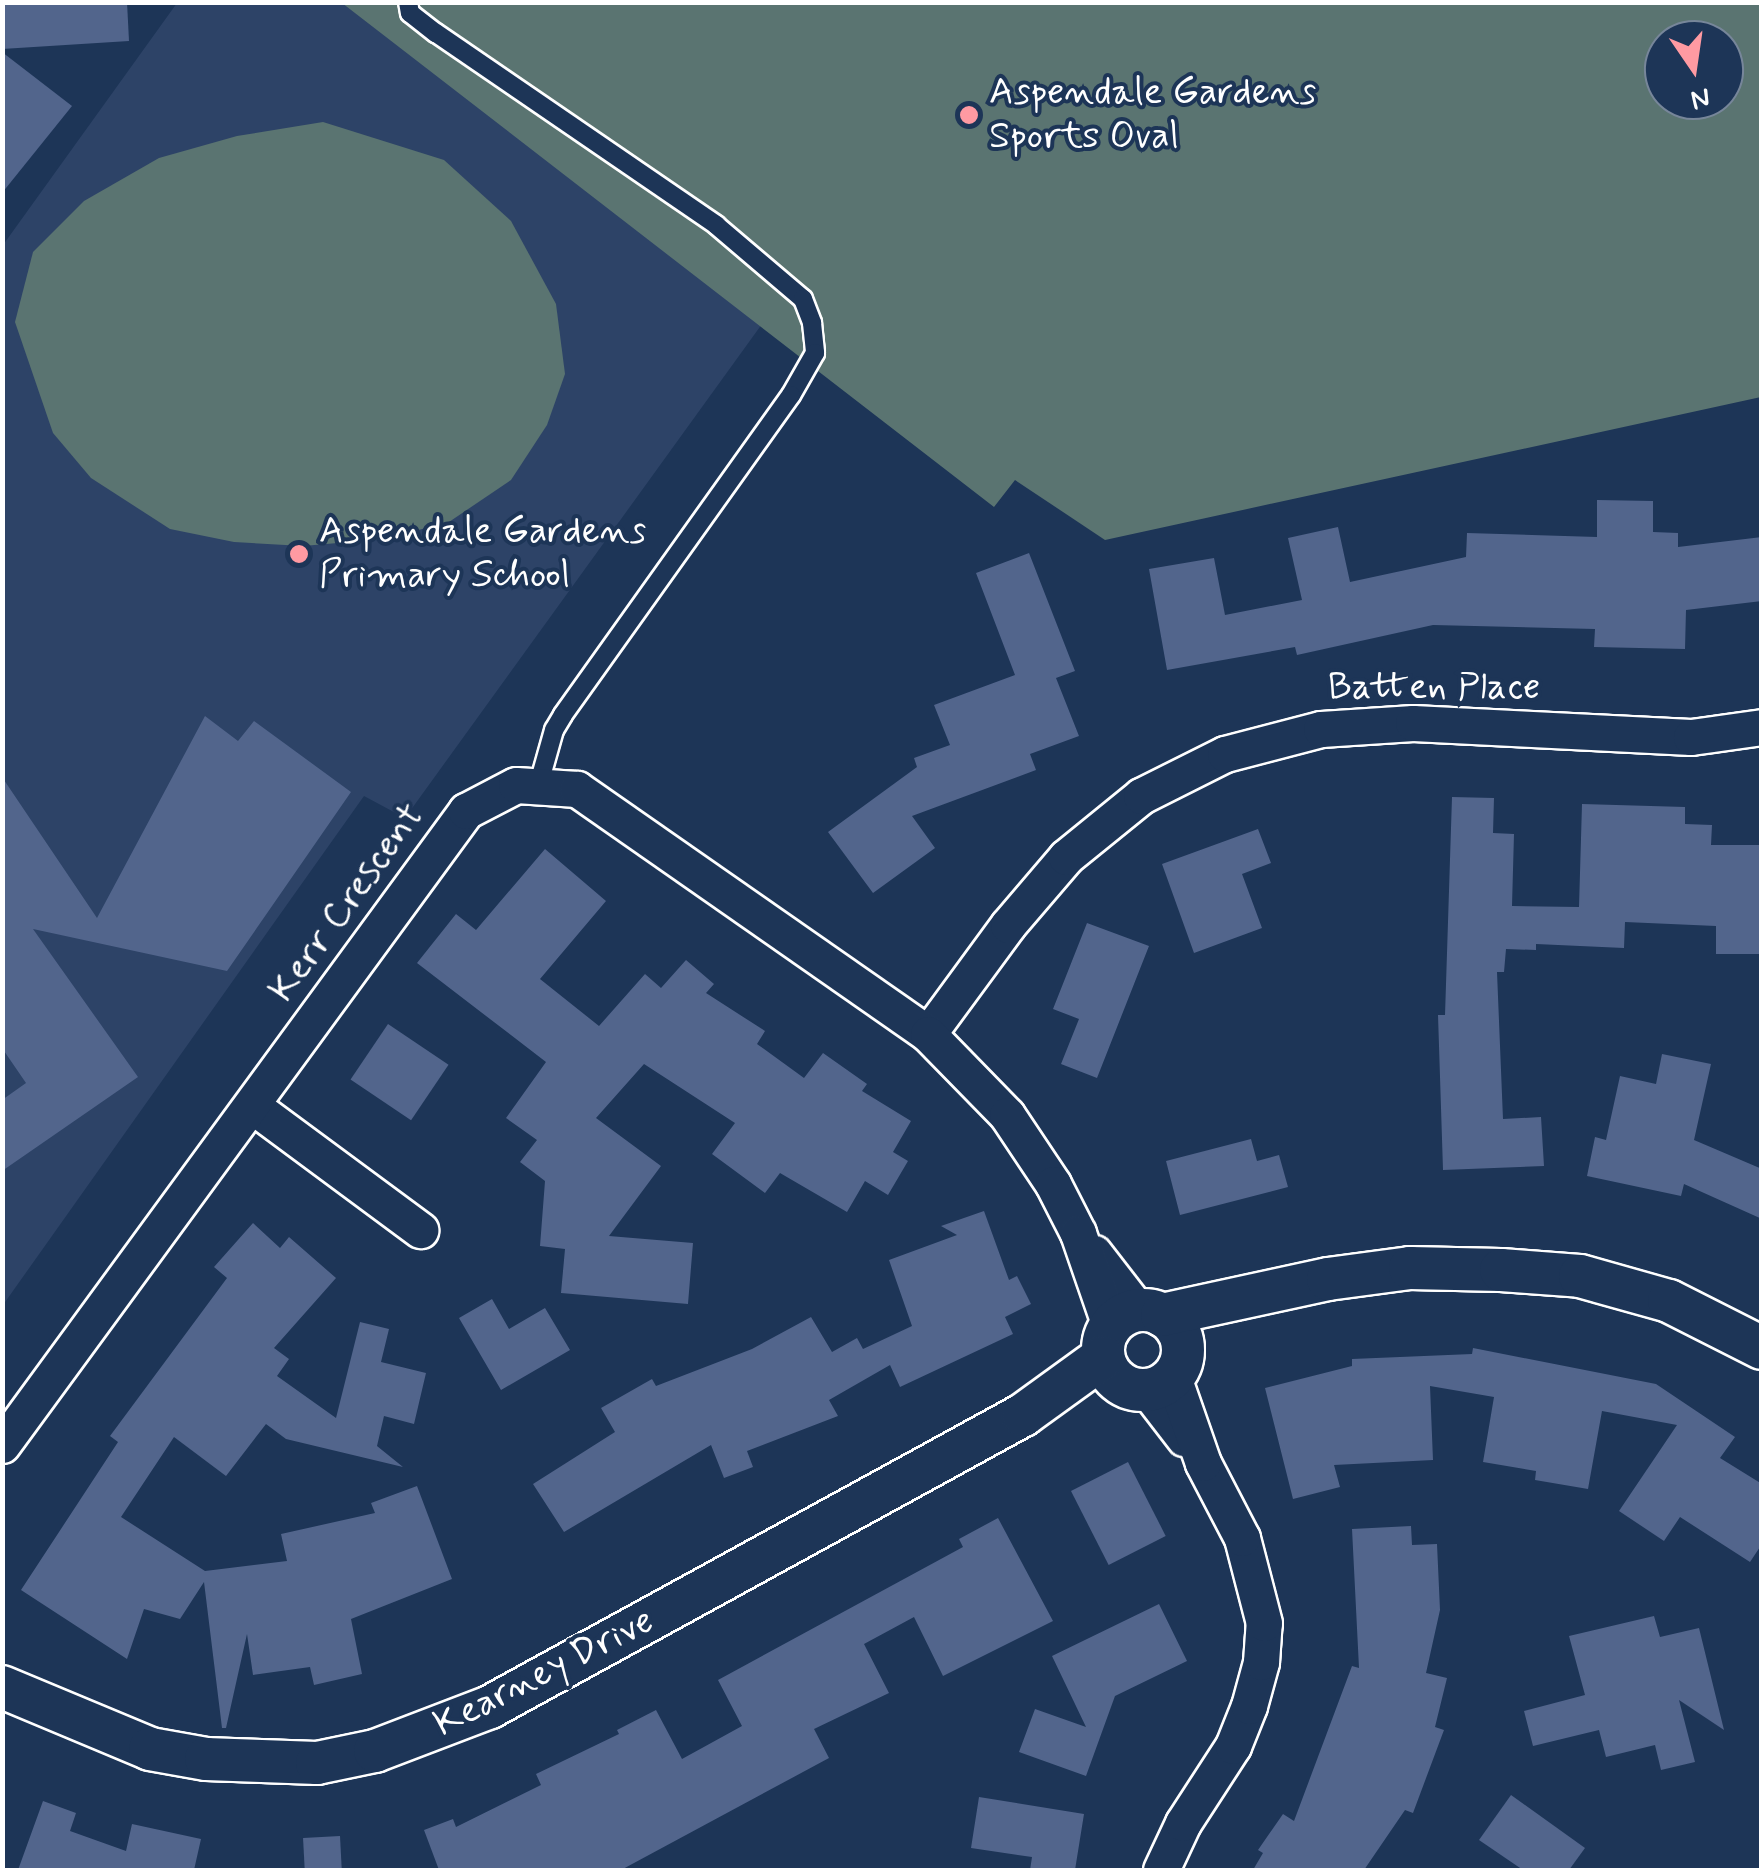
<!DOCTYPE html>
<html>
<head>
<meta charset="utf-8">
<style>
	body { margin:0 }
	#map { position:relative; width:1764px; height:1873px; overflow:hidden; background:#1d3557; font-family:Mynerve,sans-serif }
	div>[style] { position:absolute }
	.built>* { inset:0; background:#2d4367 }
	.green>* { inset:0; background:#5a7471 }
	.building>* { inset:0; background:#52658c; transform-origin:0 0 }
	.roads { filter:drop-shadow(2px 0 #fff) drop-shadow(-2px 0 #fff) drop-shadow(0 2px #fff) drop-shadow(0 -2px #fff) }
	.service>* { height:18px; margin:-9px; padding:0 9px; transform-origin:9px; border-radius:9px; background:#1d3557 }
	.minor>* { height:35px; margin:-17.5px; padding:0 17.5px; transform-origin:17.5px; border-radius:17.5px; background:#1d3557 }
	.tertiary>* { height:42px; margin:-21px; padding:0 21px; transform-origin:21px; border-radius:21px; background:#1d3557 }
	.tertiary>.ring { margin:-21px; padding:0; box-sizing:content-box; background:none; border:42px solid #1d3557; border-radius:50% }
	.dots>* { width:28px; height:28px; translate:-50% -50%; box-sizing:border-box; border:5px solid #1d3557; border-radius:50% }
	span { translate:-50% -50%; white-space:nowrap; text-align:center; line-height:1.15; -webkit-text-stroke:8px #1d3557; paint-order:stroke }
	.poi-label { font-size:38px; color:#fff }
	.left { translate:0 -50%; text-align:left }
	.street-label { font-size:38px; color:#fff }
	.frame { position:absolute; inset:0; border:5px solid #fff; pointer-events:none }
	.north { position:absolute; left:1644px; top:20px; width:100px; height:100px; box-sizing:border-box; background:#1d3557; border:2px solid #77869a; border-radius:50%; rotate:167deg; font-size:28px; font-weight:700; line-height:40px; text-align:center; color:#fff }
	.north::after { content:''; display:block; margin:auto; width:35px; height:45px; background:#ff9aa2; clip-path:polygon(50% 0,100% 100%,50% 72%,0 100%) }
</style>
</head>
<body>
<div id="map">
	<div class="built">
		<i style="clip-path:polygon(177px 3px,346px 3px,770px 313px,405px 818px,364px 796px,3px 1305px,3px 245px)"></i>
	</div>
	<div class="green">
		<i style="clip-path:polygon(evenodd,342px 3px,1761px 3px,1761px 397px,1105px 540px,1015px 480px,994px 507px,342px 3px,1664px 40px,1724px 40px,1724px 100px,1664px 100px,1664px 40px)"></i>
		<i style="clip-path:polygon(323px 122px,444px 160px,511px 221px,556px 304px,565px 374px,547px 425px,511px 480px,449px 522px,384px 539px,303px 546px,234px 542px,170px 529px,91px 478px,53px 433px,15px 322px,33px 252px,84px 201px,159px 158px,237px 136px)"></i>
	</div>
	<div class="building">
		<i style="clip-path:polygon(2px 2px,127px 2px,129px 41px,2px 49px)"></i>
		<i style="clip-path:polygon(2px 52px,72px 106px,2px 193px)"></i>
		<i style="clip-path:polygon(1597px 500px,1653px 501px,1653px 532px,1678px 533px,1678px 547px,1762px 537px,1762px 601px,1686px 610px,1685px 649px,1594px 647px,1595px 629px,1433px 625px,1297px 655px,1295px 647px,1167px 670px,1149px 569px,1214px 558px,1225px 615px,1302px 600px,1288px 538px,1338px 527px,1350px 582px,1466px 557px,1467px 533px,1597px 537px)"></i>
		<i style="clip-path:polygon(1029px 553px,1075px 671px,1056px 678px,1079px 736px,1030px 754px,1036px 770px,912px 816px,935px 848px,873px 893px,828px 832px,917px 767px,914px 758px,950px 745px,934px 705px,1015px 675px,976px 573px)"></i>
		<i style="clip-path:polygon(205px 716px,238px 741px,254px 721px,351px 792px,227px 971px,33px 929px,138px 1077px,2px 1171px,2px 1100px,26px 1083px,2px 1048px,2px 777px,97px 918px)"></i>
		<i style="clip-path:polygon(1452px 797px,1494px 798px,1493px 833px,1514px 834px,1512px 906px,1579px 907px,1582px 804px,1685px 807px,1685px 824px,1712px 825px,1711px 845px,1762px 845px,1762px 954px,1716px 954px,1716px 926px,1625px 922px,1624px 948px,1536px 944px,1536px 950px,1506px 949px,1504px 972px,1497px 972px,1503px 1119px,1541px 1117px,1544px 1166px,1443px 1170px,1438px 1015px,1445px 1015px)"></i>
		<i style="clip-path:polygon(1258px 829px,1271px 863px,1242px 874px,1262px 928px,1194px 953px,1162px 864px)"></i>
		<i style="clip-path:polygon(545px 849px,606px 901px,540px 979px,599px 1026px,645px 974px,661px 988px,686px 960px,714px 984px,706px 993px,765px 1031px,757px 1044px,804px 1078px,823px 1053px,867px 1084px,862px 1091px,911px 1121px,893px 1152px,908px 1161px,888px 1195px,865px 1181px,847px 1212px,780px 1173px,765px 1193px,712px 1154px,735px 1123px,644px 1064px,596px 1118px,661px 1166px,609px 1236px,693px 1243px,688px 1304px,561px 1293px,565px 1249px,540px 1246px,545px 1181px,520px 1162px,537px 1140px,506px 1118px,546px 1062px,417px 963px,456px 914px,476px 930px)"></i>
		<i style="clip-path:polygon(1087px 923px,1149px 946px,1097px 1078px,1061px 1064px,1079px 1019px,1053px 1009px)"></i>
		<i style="left:388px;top:1024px;width:73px;height:67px;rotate:34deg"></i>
		<i style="clip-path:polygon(1662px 1054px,1711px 1064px,1694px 1140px,1762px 1169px,1762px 1219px,1684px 1184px,1681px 1196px,1587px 1176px,1595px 1137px,1606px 1140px,1620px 1076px,1656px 1084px)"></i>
		<i style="clip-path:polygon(1251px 1139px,1257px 1161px,1279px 1155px,1288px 1187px,1180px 1215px,1166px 1161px)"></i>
		<i style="clip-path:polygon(984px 1211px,1009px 1280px,1017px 1276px,1031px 1304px,1005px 1317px,1013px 1334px,900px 1387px,890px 1365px,829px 1400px,838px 1416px,747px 1451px,753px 1467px,724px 1478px,711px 1445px,564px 1532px,533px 1484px,615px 1432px,601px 1408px,652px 1379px,656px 1386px,752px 1349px,811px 1317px,832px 1352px,857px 1338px,863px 1349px,912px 1326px,889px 1260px,957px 1235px,941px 1226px)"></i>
		<i style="clip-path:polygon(253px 1223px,280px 1248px,289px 1237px,336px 1278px,274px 1348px,289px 1359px,277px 1376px,336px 1418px,360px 1322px,389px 1329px,381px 1362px,426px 1373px,414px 1424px,384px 1416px,377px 1446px,403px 1467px,286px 1439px,266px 1424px,226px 1476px,174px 1437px,121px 1517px,205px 1571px,287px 1561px,281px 1534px,375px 1513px,371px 1503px,417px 1486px,452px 1579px,351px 1619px,362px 1674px,314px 1685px,310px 1667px,253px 1675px,247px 1634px,226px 1728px,222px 1728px,204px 1582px,180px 1619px,144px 1609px,127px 1659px,21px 1590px,118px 1442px,110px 1436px,227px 1278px,214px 1267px)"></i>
		<i style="clip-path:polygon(492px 1299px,509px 1329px,545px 1308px,570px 1350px,501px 1390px,459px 1318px)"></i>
		<i style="clip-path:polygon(1473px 1348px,1656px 1384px,1735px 1437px,1720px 1458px,1762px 1484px,1762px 1544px,1750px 1562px,1680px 1517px,1664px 1541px,1619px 1511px,1677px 1425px,1602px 1411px,1588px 1489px,1535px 1480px,1536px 1471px,1483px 1462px,1494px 1397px,1430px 1386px,1433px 1460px,1334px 1465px,1340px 1487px,1293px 1499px,1265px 1388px,1352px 1366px,1352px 1359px,1472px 1354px)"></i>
		<i style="left:1128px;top:1462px;width:83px;height:64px;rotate:63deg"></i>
		<i style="clip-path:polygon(998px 1518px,1053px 1621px,943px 1676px,914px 1617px,864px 1644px,889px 1693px,814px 1729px,829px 1758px,621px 1870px,439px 1870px,424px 1830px,453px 1819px,456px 1827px,541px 1785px,536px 1774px,619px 1734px,617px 1730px,656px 1710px,682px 1759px,742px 1726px,718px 1680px,963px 1547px,959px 1539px)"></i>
		<i style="clip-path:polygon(1411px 1526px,1412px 1545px,1437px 1544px,1440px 1610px,1426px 1673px,1447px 1678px,1435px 1727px,1444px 1730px,1413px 1813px,1405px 1810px,1364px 1870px,1253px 1870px,1263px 1853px,1258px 1850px,1283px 1814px,1294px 1821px,1352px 1666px,1359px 1668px,1352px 1529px)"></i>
		<i style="clip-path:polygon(1159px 1604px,1187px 1661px,1115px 1696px,1086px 1776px,1019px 1752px,1035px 1709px,1086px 1727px,1052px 1656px)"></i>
		<i style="clip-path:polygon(1654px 1616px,1660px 1637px,1699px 1628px,1724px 1730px,1679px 1700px,1695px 1762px,1661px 1770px,1655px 1745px,1606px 1757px,1599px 1730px,1533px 1746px,1524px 1711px,1585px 1695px,1569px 1636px)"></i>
		<i style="clip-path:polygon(1511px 1795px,1585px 1848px,1569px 1870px,1523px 1870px,1479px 1840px)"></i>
		<i style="clip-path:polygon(979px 1797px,1084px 1814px,1075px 1870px,1030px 1870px,1032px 1857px,971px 1848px)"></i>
		<i style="clip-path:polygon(43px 1801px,76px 1813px,70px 1831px,126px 1851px,132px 1824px,201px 1839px,194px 1870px,18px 1870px)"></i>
		<i style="left:340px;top:1836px;width:34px;height:37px;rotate:87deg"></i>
	</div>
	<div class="roads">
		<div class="service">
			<i style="left:408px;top:2px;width:11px;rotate:80deg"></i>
			<i style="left:410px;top:13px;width:33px;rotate:38deg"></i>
			<i style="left:436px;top:33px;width:340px;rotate:34.4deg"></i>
			<i style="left:716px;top:225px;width:114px;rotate:40.4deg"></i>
			<i style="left:803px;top:299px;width:26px;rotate:69deg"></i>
			<i style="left:812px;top:323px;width:30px;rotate:84deg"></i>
			<i style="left:815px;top:353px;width:48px;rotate:119.7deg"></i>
			<i style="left:791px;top:395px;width:393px;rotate:125.5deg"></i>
			<i style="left:563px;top:715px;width:17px;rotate:121deg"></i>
			<i style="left:554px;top:730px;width:59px;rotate:105.7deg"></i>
		</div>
		<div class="minor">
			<i style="left:928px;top:1034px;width:135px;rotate:-53.7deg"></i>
			<i style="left:1008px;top:925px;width:89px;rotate:-49.5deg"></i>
			<i style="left:1066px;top:857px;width:97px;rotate:-39.1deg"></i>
			<i style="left:1141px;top:796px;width:94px;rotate:-26.6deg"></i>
			<i style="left:1225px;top:754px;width:99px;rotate:-14.6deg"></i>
			<i style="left:1321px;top:729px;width:92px;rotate:-3.7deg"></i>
			<i style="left:1413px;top:723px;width:278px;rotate:2.9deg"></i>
			<i style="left:1691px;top:737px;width:72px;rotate:-8deg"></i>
			<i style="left:254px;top:1107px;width:207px;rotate:36.5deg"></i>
			<i style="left:1094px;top:1253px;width:72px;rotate:52.3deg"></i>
			<i style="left:1147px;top:1390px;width:61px;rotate:52.4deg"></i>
			<i style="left:2px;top:1445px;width:786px;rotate:-53.8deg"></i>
			<i style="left:466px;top:811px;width:56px;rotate:-27.5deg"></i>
			<i style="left:516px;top:785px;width:61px;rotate:3.8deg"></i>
			<i style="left:577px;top:789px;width:428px;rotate:34.9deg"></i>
			<i style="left:928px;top:1034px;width:113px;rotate:45.7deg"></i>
			<i style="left:1007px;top:1115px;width:83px;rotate:56.3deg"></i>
			<i style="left:1053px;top:1184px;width:55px;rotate:63deg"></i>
			<i style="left:1078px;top:1233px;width:98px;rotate:71deg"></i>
			<i style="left:1161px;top:1870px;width:52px;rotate:-64.9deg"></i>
			<i style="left:1183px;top:1823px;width:92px;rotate:-57deg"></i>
			<i style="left:1233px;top:1746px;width:43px;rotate:-68.2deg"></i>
			<i style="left:1249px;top:1706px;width:46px;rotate:-74.7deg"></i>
			<i style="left:1261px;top:1662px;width:39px;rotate:-86deg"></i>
			<i style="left:1264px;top:1623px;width:88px;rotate:-104.5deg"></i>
			<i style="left:1242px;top:1538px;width:85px;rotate:-117.5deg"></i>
			<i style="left:1203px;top:1463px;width:91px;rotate:-109.2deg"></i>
		</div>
		<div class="tertiary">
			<i class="ring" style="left:1103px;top:1310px;width:38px;height:38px"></i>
			<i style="left:1162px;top:1315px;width:170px;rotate:-12.2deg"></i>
			<i style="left:1328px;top:1279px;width:83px;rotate:-7.6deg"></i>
			<i style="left:1410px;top:1268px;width:91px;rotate:1.3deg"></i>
			<i style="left:1501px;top:1270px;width:79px;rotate:4.3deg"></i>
			<i style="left:1580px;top:1276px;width:92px;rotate:15.7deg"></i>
			<i style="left:1669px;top:1301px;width:104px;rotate:26.8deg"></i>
			<i style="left:2px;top:1687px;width:160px;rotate:22.7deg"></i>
			<i style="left:150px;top:1749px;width:57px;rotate:10.1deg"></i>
			<i style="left:206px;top:1759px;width:111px;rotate:2.1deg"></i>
			<i style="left:317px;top:1763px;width:59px;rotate:-11.7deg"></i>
			<i style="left:375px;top:1751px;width:123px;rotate:-20.9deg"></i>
			<i style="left:490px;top:1707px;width:608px;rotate:-28.72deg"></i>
			<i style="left:1023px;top:1415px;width:99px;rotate:-35.9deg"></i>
		</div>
	</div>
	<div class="dots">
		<i style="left:969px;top:115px;background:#ff9aa2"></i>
		<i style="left:299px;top:554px;background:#ff9aa2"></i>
	</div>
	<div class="poi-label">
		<span class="left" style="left:989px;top:115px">Aspendale Gardens<br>Sports Oval</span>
		<span class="left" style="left:319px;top:554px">Aspendale Gardens<br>Primary School</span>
	</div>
	<div class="street-label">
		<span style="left:1434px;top:688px">Batten Place</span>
		<span style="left:347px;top:903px;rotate:-54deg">Kerr Crescent</span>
		<span style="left:544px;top:1673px;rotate:-27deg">Kearney Drive</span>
	</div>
	<div class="frame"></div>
	<div class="north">N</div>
</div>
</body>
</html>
